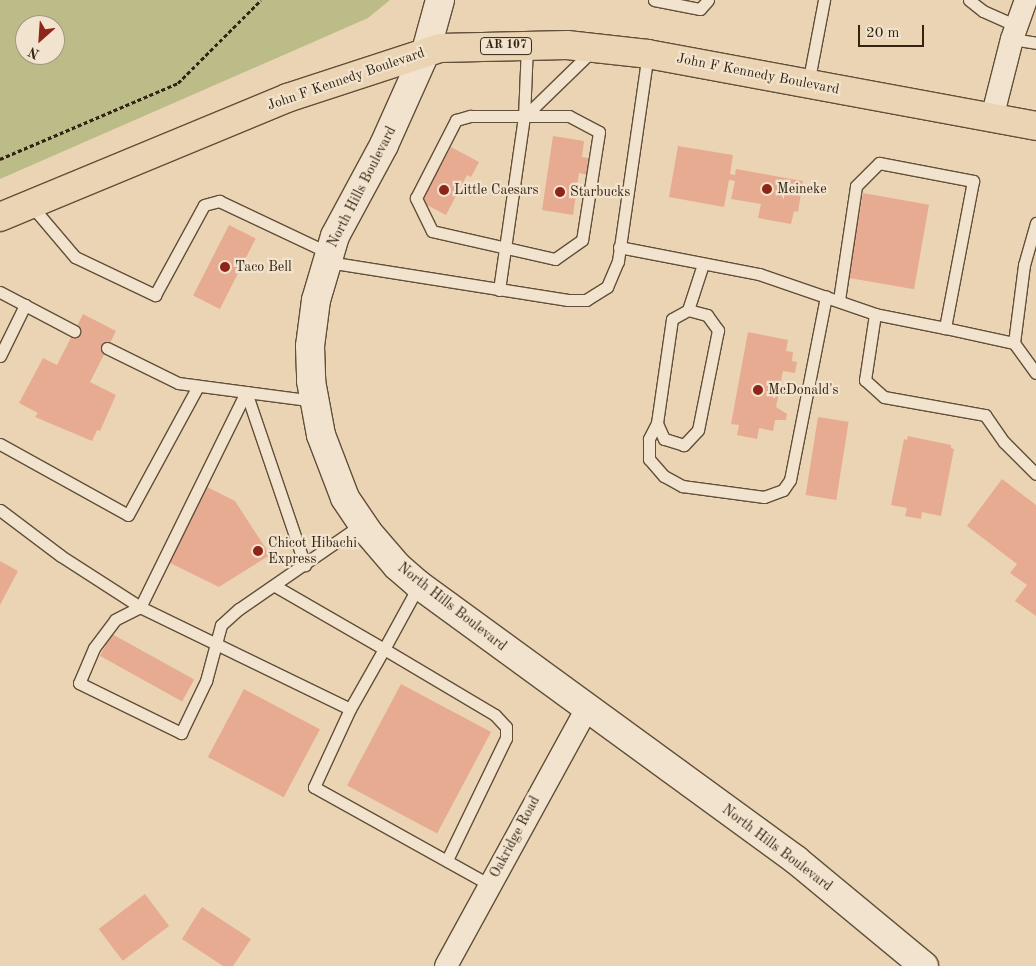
<!DOCTYPE html>
<html>
<head>
<meta charset="utf-8">
<style>
	body { margin:0 }
	#map { position:relative; width:1036px; height:966px; overflow:hidden; background:#ebd4b3; font-family:"Old Standard TT",serif }
	div>[style] { position:absolute }
	.green>* { inset:0; background:#bcbc89 }
	.building>* { inset:0; background:#e7ab92; transform-origin:0 0 }
	.path>* { height:3px; margin-top:-1.5px; transform-origin:0; background:repeating-linear-gradient(90deg,#312310 0 4px,transparent 0 6.5px) }
	.roads { filter:drop-shadow(1px 0 #604f39) drop-shadow(-1px 0 #604f39) drop-shadow(0 1px #604f39) drop-shadow(0 -1px #604f39) }
	.service>* { height:11px; margin:-5.5px; padding:0 5.5px; transform-origin:5.5px; border-radius:5.5px; background:#f2e3ce }
	.minor>* { height:22px; margin:-11px; padding:0 11px; transform-origin:11px; border-radius:11px; background:#f2e3ce }
	.tertiary>* { height:28px; margin:-14px; padding:0 14px; transform-origin:14px; border-radius:14px; background:#f2e3ce }
	.primary>* { height:28px; margin:-14px; padding:0 14px; transform-origin:14px; border-radius:14px; background:#ebd4b3 }
	.dots>* { width:14px; height:14px; translate:-50% -50%; box-sizing:border-box; border:2px solid #f2e3ce; border-radius:50% }
	span { translate:-50% -50%; white-space:nowrap; text-align:center; line-height:1.15; -webkit-text-stroke:4.5px #f2e3ce; paint-order:stroke }
	.shield-label span { padding:1px 4px; background:#f2e3ce; border:1px solid; border-radius:4px; -webkit-text-stroke-width:0 }
	.shield-label { font-size:12px; color:#312310; font-weight:700 }
	.street-label { font-size:14px; color:#312310 }
	.poi-label { font-size:14px; color:#312310 }
	.left { translate:0 -50%; text-align:left }
	.north { position:absolute; left:15px; top:15px; width:50px; height:50px; box-sizing:border-box; background:#f2e3ce; border:1px solid #a59682; border-radius:50%; rotate:206deg; font-size:14px; font-weight:700; line-height:20px; text-align:center; color:#312310 }
	.north::after { content:''; display:block; margin:auto; width:18px; height:22px; background:#8f2418; clip-path:polygon(50% 0,100% 100%,50% 72%,0 100%) }
	.scale { position:absolute; left:858px; top:25px; width:66px; height:22px; box-sizing:border-box; border:2px solid #312310; border-top:0; padding-left:6px; font-size:15px; line-height:18px; white-space:nowrap; color:#312310; -webkit-text-stroke:4px #f2e3ce; paint-order:stroke }
</style>
</head>
<body>
<div id="map">
	<div class="green">
		<i style="clip-path:polygon(evenodd,0 0,390px 0,368px 18px,0 179px,0 0,25px 25px,55px 25px,55px 55px,25px 55px,25px 25px)"></i>
	</div>
	<div class="building">
		<i style="clip-path:polygon(553px 136px,584px 141px,582px 157px,590px 158px,588px 175px,579px 173px,573px 215px,542px 210px)"></i>
		<i style="clip-path:polygon(678px 146px,733px 155px,730px 174px,735px 175px,736px 169px,803px 181px,798px 212px,794px 211px,791px 224px,758px 218px,761px 204px,731px 199px,735px 181px,729px 180px,724px 207px,669px 197px)"></i>
		<i style="clip-path:polygon(451px 147px,479px 162px,471px 177px,467px 175px,446px 215px,421px 202px)"></i>
		<i style="left:863px;top:193px;width:67px;height:86px;rotate:10deg"></i>
		<i style="left:229px;top:225px;width:30px;height:79px;rotate:27deg"></i>
		<i style="clip-path:polygon(83px 314px,116px 331px,90px 382px,116px 395px,100px 431px,97px 430px,92px 441px,35px 417px,38px 413px,19px 403px,43px 358px,57px 365px)"></i>
		<i style="clip-path:polygon(748px 332px,788px 340px,786px 351px,793px 352px,792px 361px,797px 362px,795px 373px,783px 371px,776px 407px,787px 414px,786px 420px,775px 420px,773px 431px,759px 428px,757px 439px,737px 435px,739px 425px,731px 424px)"></i>
		<i style="left:818px;top:417px;width:31px;height:79px;rotate:9deg"></i>
		<i style="clip-path:polygon(908px 436px,951px 445px,951px 448px,954px 449px,941px 516px,922px 512px,921px 519px,905px 516px,907px 508px,891px 505px,904px 439px,907px 440px)"></i>
		<i style="clip-path:polygon(1002px 479px,1036px 505px,1036px 616px,1015px 601px,1027px 585px,1010px 573px,1017px 564px,967px 526px)"></i>
		<i style="clip-path:polygon(203px 485px,235px 501px,270px 555px,219px 587px,166px 561px)"></i>
		<i style="clip-path:polygon(0 561px,18px 571px,0 605px)"></i>
		<i style="left:112px;top:634px;width:94px;height:25px;rotate:29deg"></i>
		<i style="left:401px;top:684px;width:102px;height:115px;rotate:28deg"></i>
		<i style="left:244px;top:689px;width:86px;height:77px;rotate:28deg"></i>
		<i style="left:145px;top:894px;width:40px;height:58px;rotate:53deg"></i>
		<i style="clip-path:polygon(202px 907px,251px 939px,233px 966px,223px 966px,182px 939px)"></i>
	</div>
	<div class="path">
		<i style="left:0;top:159px;width:194px;rotate:-23.1deg"></i>
		<i style="left:178px;top:83px;width:117px;rotate:-45deg"></i>
	</div>
	<div class="roads">
		<div class="service">
			<i style="left:654px;top:0;width:47px;rotate:11.1deg"></i>
			<i style="left:700px;top:9px;width:12px;rotate:-48deg"></i>
			<i style="left:969px;top:0;width:18px;rotate:38deg"></i>
			<i style="left:983px;top:11px;width:36px;rotate:24deg"></i>
			<i style="left:1012px;top:39px;width:24px;rotate:9deg"></i>
			<i style="left:808px;top:84px;width:86px;rotate:-79.2deg"></i>
			<i style="left:470px;top:116px;width:99px"></i>
			<i style="left:569px;top:116px;width:34px;rotate:28deg"></i>
			<i style="left:599px;top:132px;width:109px;rotate:98.9deg"></i>
			<i style="left:582px;top:240px;width:33px;rotate:145deg"></i>
			<i style="left:555px;top:259px;width:126px;rotate:-167.2deg"></i>
			<i style="left:432px;top:231px;width:37px;rotate:-116deg"></i>
			<i style="left:416px;top:198px;width:88px;rotate:-62.9deg"></i>
			<i style="left:456px;top:120px;width:15px;rotate:-16deg"></i>
			<i style="left:524px;top:117px;width:96px;rotate:-44.2deg"></i>
			<i style="left:30px;top:204px;width:70px;rotate:49.7deg"></i>
			<i style="left:75px;top:257px;width:89px;rotate:25.4deg"></i>
			<i style="left:155px;top:295px;width:102px;rotate:-61.4deg"></i>
			<i style="left:204px;top:205px;width:16px;rotate:-15deg"></i>
			<i style="left:219px;top:201px;width:122px;rotate:25.3deg"></i>
			<i style="left:619px;top:247px;width:143px;rotate:10.9deg"></i>
			<i style="left:759px;top:274px;width:123px;rotate:19deg"></i>
			<i style="left:875px;top:314px;width:67px;rotate:98.6deg"></i>
			<i style="left:865px;top:380px;width:25px;rotate:42deg"></i>
			<i style="left:884px;top:397px;width:103px;rotate:10.1deg"></i>
			<i style="left:985px;top:415px;width:33px;rotate:55deg"></i>
			<i style="left:1004px;top:442px;width:45px;rotate:45deg"></i>
			<i style="left:328px;top:262px;width:243px;rotate:9deg"></i>
			<i style="left:568px;top:300px;width:18px"></i>
			<i style="left:586px;top:300px;width:25px;rotate:-32deg"></i>
			<i style="left:607px;top:287px;width:28px;rotate:-67deg"></i>
			<i style="left:618px;top:261px;width:209px;rotate:-81.8deg"></i>
			<i style="left:499px;top:290px;width:175px;rotate:-81.8deg"></i>
			<i style="left:524px;top:117px;width:72px;rotate:-87.6deg"></i>
			<i style="left:0;top:292px;width:84px;rotate:27.8deg"></i>
			<i style="left:839px;top:300px;width:115px;rotate:-81.5deg"></i>
			<i style="left:856px;top:186px;width:33px;rotate:-45deg"></i>
			<i style="left:879px;top:163px;width:96px;rotate:10.8deg"></i>
			<i style="left:973px;top:181px;width:150px;rotate:100.8deg"></i>
			<i style="left:945px;top:328px;width:71px;rotate:-168.7deg"></i>
			<i style="left:688px;top:310px;width:20px;rotate:15deg"></i>
			<i style="left:707px;top:315px;width:19px;rotate:54deg"></i>
			<i style="left:718px;top:330px;width:102px;rotate:101.3deg"></i>
			<i style="left:698px;top:430px;width:21px;rotate:133deg"></i>
			<i style="left:684px;top:445px;width:21px;rotate:-163deg"></i>
			<i style="left:664px;top:439px;width:17px;rotate:-114deg"></i>
			<i style="left:657px;top:423px;width:105px;rotate:-81.8deg"></i>
			<i style="left:672px;top:319px;width:18px;rotate:-29deg"></i>
			<i style="left:688px;top:310px;width:48px;rotate:-71.9deg"></i>
			<i style="left:945px;top:328px;width:71px;rotate:12.3deg"></i>
			<i style="left:1014px;top:343px;width:79px;rotate:-82.7deg"></i>
			<i style="left:1024px;top:265px;width:44px;rotate:-74.1deg"></i>
			<i style="left:1014px;top:343px;width:37px;rotate:54deg"></i>
			<i style="left:107px;top:348px;width:79px;rotate:26.2deg"></i>
			<i style="left:178px;top:383px;width:137px;rotate:7.5deg"></i>
			<i style="left:0;top:356px;width:57px;rotate:-63.9deg"></i>
			<i style="left:246px;top:392px;width:240px;rotate:116.2deg"></i>
			<i style="left:140px;top:607px;width:28px;rotate:153deg"></i>
			<i style="left:115px;top:620px;width:35px;rotate:127deg"></i>
			<i style="left:94px;top:648px;width:38px;rotate:113deg"></i>
			<i style="left:79px;top:683px;width:114px;rotate:26.1deg"></i>
			<i style="left:181px;top:733px;width:58px;rotate:-64.3deg"></i>
			<i style="left:206px;top:681px;width:58px;rotate:-75deg"></i>
			<i style="left:221px;top:625px;width:24px;rotate:-42deg"></i>
			<i style="left:239px;top:609px;width:150px;rotate:-34.6deg"></i>
			<i style="left:246px;top:392px;width:183px;rotate:71.2deg"></i>
			<i style="left:657px;top:423px;width:18px;rotate:117deg"></i>
			<i style="left:649px;top:439px;width:20px;rotate:90deg"></i>
			<i style="left:649px;top:459px;width:23px;rotate:49deg"></i>
			<i style="left:664px;top:476px;width:21px;rotate:29deg"></i>
			<i style="left:682px;top:486px;width:83px;rotate:7.6deg"></i>
			<i style="left:764px;top:497px;width:20px;rotate:-20deg"></i>
			<i style="left:783px;top:490px;width:12px;rotate:-55deg"></i>
			<i style="left:790px;top:480px;width:187px;rotate:-78.9deg"></i>
			<i style="left:0;top:444px;width:146px;rotate:29deg"></i>
			<i style="left:128px;top:515px;width:147px;rotate:-61.5deg"></i>
			<i style="left:0;top:510px;width:76px;rotate:37deg"></i>
			<i style="left:61px;top:556px;width:94px;rotate:32.8deg"></i>
			<i style="left:140px;top:607px;width:233px;rotate:25.9deg"></i>
			<i style="left:350px;top:709px;width:86px;rotate:114.8deg"></i>
			<i style="left:314px;top:787px;width:201px;rotate:29.1deg"></i>
			<i style="left:275px;top:586px;width:126px;rotate:30deg"></i>
			<i style="left:384px;top:649px;width:73px;rotate:-61.3deg"></i>
			<i style="left:350px;top:709px;width:69px;rotate:-60.5deg"></i>
			<i style="left:384px;top:649px;width:129px;rotate:30.7deg"></i>
			<i style="left:495px;top:715px;width:16px;rotate:47deg"></i>
			<i style="left:506px;top:727px;width:11px;rotate:90deg"></i>
			<i style="left:506px;top:738px;width:136px;rotate:115.8deg"></i>
		</div>
		<div class="minor">
			<i style="left:992px;top:118px;width:81px;rotate:-75.8deg"></i>
			<i style="left:1012px;top:39px;width:41px;rotate:-70.3deg"></i>
			<i style="left:446px;top:966px;width:294px;rotate:-61.3deg"></i>
		</div>
		<div class="tertiary">
			<i style="left:440px;top:0;width:53px;rotate:105.4deg"></i>
			<i style="left:426px;top:51px;width:103px;rotate:114.1deg"></i>
			<i style="left:384px;top:145px;width:103px;rotate:118.3deg"></i>
			<i style="left:335px;top:236px;width:67px;rotate:106.5deg"></i>
			<i style="left:316px;top:300px;width:46px;rotate:97.4deg"></i>
			<i style="left:310px;top:346px;width:35px;rotate:88deg"></i>
			<i style="left:311px;top:381px;width:55px;rotate:79.5deg"></i>
			<i style="left:321px;top:435px;width:67px;rotate:69.1deg"></i>
			<i style="left:345px;top:498px;width:40px;rotate:56deg"></i>
			<i style="left:367px;top:531px;width:46px;rotate:49.4deg"></i>
			<i style="left:397px;top:566px;width:29px;rotate:41deg"></i>
			<i style="left:419px;top:585px;width:467px;rotate:36.1deg"></i>
			<i style="left:796px;top:860px;width:166px;rotate:39.6deg"></i>
		</div>
		<div class="primary">
			<i style="left:0;top:217px;width:311px;rotate:-22.5deg"></i>
			<i style="left:287px;top:98px;width:161px;rotate:-18.1deg"></i>
			<i style="left:440px;top:48px;width:127px;rotate:-1.4deg"></i>
			<i style="left:567px;top:45px;width:81px;rotate:6.3deg"></i>
			<i style="left:648px;top:54px;width:395px;rotate:10.5deg"></i>
		</div>
	</div>
	<div class="dots">
		<i style="left:767px;top:189px;background:#8f2418"></i>
		<i style="left:444px;top:190px;background:#8f2418"></i>
		<i style="left:560px;top:192px;background:#8f2418"></i>
		<i style="left:225px;top:267px;background:#8f2418"></i>
		<i style="left:758px;top:390px;background:#8f2418"></i>
		<i style="left:258px;top:551px;background:#8f2418"></i>
	</div>
	<div class="shield-label">
		<span style="left:506px;top:46px">AR 107</span>
	</div>
	<div class="street-label">
		<span style="left:758px;top:74px;rotate:11deg">John F Kennedy Boulevard</span>
		<span style="left:346px;top:79px;rotate:-19deg">John F Kennedy Boulevard</span>
		<span style="left:362px;top:187px;rotate:-63deg">North Hills Boulevard</span>
		<span style="left:452px;top:607px;rotate:38deg">North Hills Boulevard</span>
		<span style="left:515px;top:837px;rotate:-62deg">Oakridge Road</span>
		<span style="left:777px;top:848px;rotate:37deg">North Hills Boulevard</span>
	</div>
	<div class="poi-label">
		<span class="left" style="left:777px;top:189px">Meineke</span>
		<span class="left" style="left:454px;top:190px">Little Caesars</span>
		<span class="left" style="left:570px;top:192px">Starbucks</span>
		<span class="left" style="left:235px;top:267px">Taco Bell</span>
		<span class="left" style="left:768px;top:390px">McDonald's</span>
		<span class="left" style="left:268px;top:551px">Chicot Hibachi<br>Express</span>
	</div>
	<div class="north">N</div>
	<div class="scale">20 m</div>
</div>
</body>
</html>
